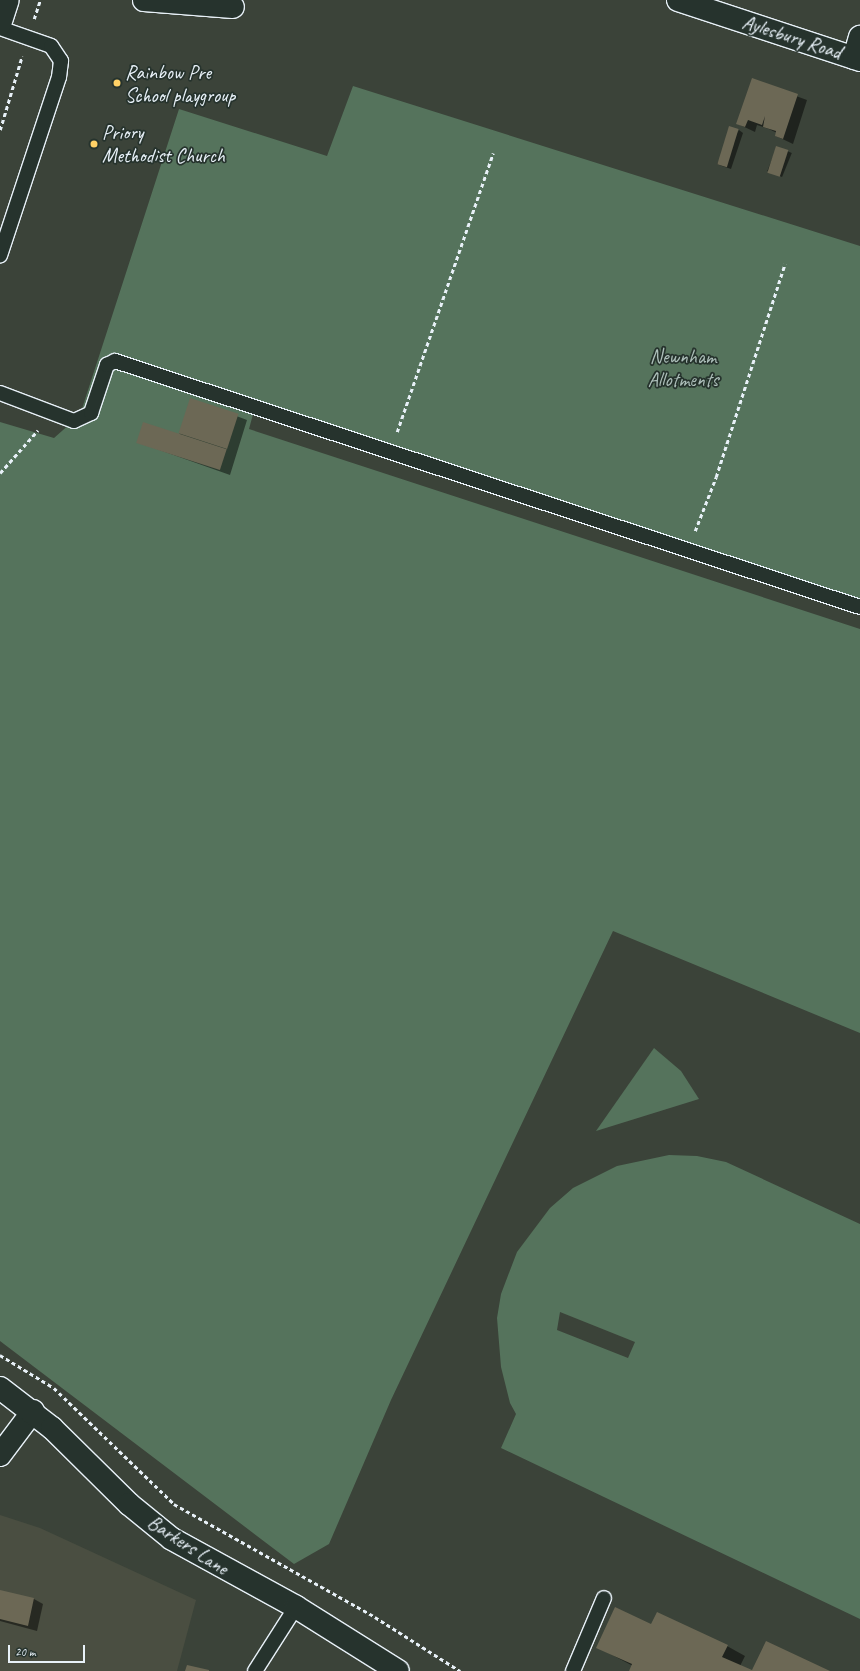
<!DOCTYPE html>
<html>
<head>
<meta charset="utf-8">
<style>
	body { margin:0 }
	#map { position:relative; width:860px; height:1671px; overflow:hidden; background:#3b4339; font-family:Caveat,sans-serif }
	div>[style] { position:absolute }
	.built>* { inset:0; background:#4a4e41 }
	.green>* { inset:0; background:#55735c }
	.shadow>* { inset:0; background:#0007; transform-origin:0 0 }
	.building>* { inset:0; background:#6c6855; transform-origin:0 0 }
	.path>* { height:2.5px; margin-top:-1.25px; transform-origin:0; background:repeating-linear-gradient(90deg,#e8f1f8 0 4px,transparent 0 7px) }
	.roads { filter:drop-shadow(1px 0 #e8f1f8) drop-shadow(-1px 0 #e8f1f8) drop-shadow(0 1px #e8f1f8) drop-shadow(0 -1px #e8f1f8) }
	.service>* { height:14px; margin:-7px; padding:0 7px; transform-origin:7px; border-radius:7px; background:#26332d }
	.minor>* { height:22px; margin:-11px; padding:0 11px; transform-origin:11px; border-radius:11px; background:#26332d }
	.tertiary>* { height:22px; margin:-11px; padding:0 11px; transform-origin:11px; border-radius:11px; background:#26332d }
	.primary>* { height:22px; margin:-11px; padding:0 11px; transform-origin:11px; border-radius:11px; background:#26332d }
	.dots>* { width:11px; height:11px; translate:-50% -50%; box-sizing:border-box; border:2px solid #26332d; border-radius:50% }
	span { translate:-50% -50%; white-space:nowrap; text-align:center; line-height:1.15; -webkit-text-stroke:3.5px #26332d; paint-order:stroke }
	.street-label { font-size:20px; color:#e8f1f8 }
	.poi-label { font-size:20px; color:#e8f1f8 }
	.left { translate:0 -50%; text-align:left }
	.park-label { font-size:20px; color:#adbfba }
	.scale { position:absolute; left:8px; top:1645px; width:77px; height:18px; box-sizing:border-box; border:2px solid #e8f1f8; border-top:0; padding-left:5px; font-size:12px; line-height:14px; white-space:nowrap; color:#e8f1f8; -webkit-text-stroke:3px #26332d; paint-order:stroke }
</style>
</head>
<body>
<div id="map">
	<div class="built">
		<i style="clip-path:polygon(0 1515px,40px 1528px,196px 1600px,177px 1671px,0 1671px)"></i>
	</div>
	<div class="green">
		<i style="clip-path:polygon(353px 86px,860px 246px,860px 602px,255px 407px,249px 429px,860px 629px,860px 1033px,613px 931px,391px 1400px,329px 1544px,294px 1564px,0 1341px,0 422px,54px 438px,80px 415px,179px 109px,327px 156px)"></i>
		<i style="clip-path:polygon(654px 1048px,681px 1071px,699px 1099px,596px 1131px)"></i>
		<i style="clip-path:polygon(evenodd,669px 1155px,697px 1156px,726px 1162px,860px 1224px,860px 1619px,501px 1448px,516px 1414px,510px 1403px,501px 1367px,497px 1318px,501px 1294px,517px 1252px,550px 1208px,573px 1188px,617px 1166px,669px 1155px,560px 1312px,635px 1342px,628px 1358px,557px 1330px,560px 1312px)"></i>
	</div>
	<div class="shadow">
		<i style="clip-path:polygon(752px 80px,807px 100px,793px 144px,776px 136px,777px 133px,769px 129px,757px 125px,755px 132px,738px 124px)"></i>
		<i style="clip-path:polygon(739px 130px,743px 133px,731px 169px,722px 166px,717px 164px)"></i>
		<i style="left:777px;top:147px;width:16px;height:26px;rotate:22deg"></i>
		<i style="clip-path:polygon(191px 399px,247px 420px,230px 475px,137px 442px,179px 435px)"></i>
		<i style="clip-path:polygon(0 1591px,34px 1599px,43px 1604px,37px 1631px,0 1621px)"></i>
		<i style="clip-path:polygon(651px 1625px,727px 1646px,745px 1656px,740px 1666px,751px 1671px,630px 1671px,633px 1666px,597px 1647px)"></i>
	</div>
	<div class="building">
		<i style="clip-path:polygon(752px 78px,798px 94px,783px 139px,775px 136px,776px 131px,763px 127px,765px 116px,762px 125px,748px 120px,745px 127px,736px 124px)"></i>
		<i style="left:729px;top:126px;width:10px;height:40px;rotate:17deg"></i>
		<i style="left:776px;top:146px;width:13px;height:28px;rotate:18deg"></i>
		<i style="left:190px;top:398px;width:51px;height:37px;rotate:18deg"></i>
		<i style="left:143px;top:422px;width:88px;height:22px;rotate:18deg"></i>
		<i style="clip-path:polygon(0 1590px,34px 1598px,28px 1626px,0 1619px)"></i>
		<i style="clip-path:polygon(615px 1607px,651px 1624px,657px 1612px,728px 1645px,722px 1657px,752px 1670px,766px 1641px,830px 1671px,629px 1671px,632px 1664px,596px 1648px)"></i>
		<i style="clip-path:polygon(187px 1665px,209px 1670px,209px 1671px,185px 1671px)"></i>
	</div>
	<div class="path">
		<i style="left:34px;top:19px;width:20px;rotate:-72deg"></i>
		<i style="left:0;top:130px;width:77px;rotate:-73.4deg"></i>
		<i style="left:397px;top:432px;width:295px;rotate:-71deg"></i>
		<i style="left:0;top:473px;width:57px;rotate:-48.5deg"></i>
		<i style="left:695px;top:531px;width:58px;rotate:-68.7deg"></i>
		<i style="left:716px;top:477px;width:224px;rotate:-72.1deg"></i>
		<i style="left:0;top:1355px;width:63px;rotate:31.4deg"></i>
		<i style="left:54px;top:1388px;width:167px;rotate:44deg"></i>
		<i style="left:174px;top:1504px;width:231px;rotate:29.3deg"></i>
		<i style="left:375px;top:1617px;width:101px;rotate:32.4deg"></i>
	</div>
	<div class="roads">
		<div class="service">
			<i style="left:0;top:28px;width:54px;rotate:19.4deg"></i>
			<i style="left:51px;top:46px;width:18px;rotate:56deg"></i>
			<i style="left:61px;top:61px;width:16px;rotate:97deg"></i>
			<i style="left:59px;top:77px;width:188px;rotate:108.3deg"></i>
			<i style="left:0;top:393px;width:79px;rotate:20.7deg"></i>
			<i style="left:74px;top:421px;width:19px;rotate:-25deg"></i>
			<i style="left:91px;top:413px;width:51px;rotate:-71.6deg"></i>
			<i style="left:107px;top:365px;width:9px;rotate:-27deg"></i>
			<i style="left:115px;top:361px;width:785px;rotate:18.27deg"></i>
			<i style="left:255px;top:1671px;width:76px;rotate:-57.4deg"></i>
			<i style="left:573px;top:1671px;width:79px;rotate:-67deg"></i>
		</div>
		<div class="minor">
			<i style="left:144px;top:0;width:89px;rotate:4.5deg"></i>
			<i style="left:678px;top:0;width:192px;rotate:18.2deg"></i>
			<i style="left:854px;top:58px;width:22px;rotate:-74deg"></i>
			<i style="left:0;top:1455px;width:55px;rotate:-53.1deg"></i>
		</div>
		<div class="tertiary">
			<i style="left:0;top:1388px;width:66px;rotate:37.6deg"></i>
			<i style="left:52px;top:1428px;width:108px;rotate:44.6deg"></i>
			<i style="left:129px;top:1504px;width:55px;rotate:39.1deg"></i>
			<i style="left:172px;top:1539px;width:141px;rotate:28.7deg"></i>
			<i style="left:296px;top:1607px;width:120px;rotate:32.1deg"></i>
		</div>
		<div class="primary">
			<i style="left:0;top:24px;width:25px;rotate:-72deg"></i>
		</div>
	</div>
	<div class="dots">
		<i style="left:117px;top:83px;background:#ffd166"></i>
		<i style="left:94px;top:144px;background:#ffd166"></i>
	</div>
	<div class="street-label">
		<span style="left:792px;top:37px;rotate:18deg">Aylesbury Road</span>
		<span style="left:188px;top:1545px;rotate:33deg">Barkers Lane</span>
	</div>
	<div class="poi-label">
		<span class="left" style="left:125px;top:84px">Rainbow Pre<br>School playgroup</span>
		<span class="left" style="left:102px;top:144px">Priory<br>Methodist Church</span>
	</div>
	<div class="park-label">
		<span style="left:683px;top:368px">Newnham<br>Allotments</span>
	</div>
	<div class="scale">20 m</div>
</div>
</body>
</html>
